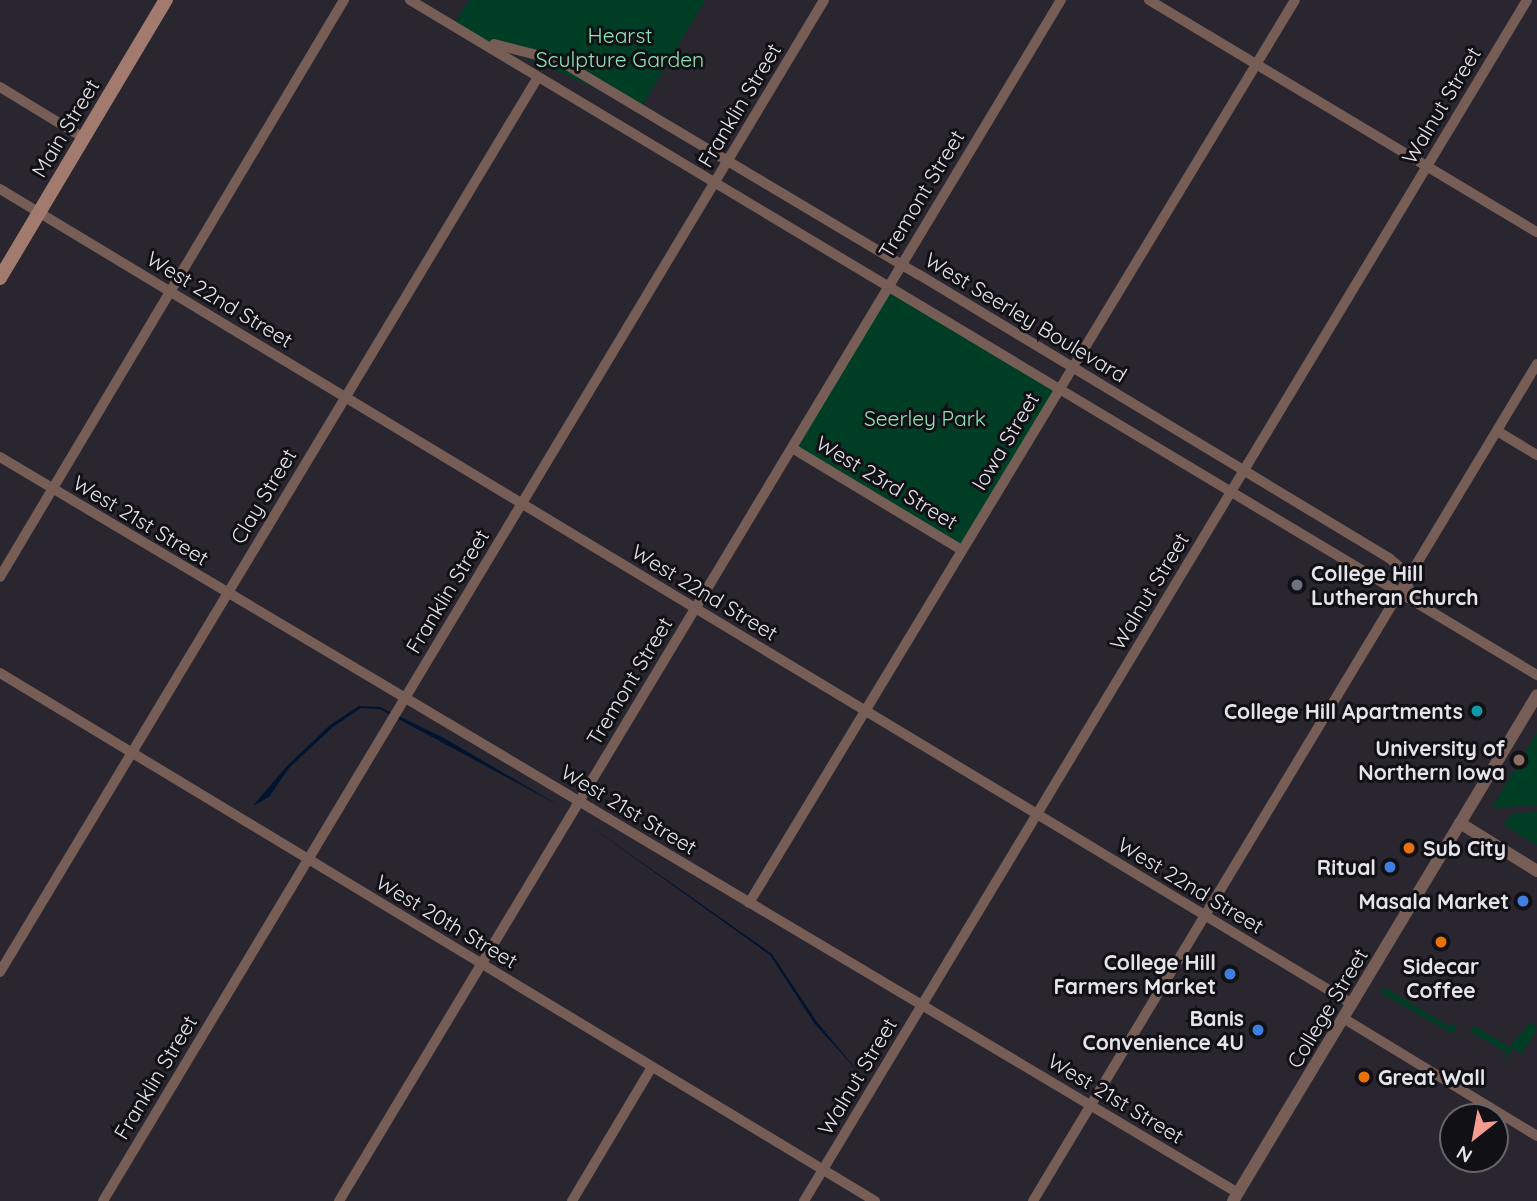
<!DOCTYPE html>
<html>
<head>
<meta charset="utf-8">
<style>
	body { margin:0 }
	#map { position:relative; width:1537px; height:1201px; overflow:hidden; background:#292630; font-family:Quicksand,sans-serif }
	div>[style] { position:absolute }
	.green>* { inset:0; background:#003d25; transform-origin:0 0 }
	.water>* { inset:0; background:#00132f }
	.minor>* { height:10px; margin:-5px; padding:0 5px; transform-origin:5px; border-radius:5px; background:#765d55 }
	.tertiary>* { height:12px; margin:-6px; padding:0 6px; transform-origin:6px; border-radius:6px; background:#765d55 }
	.secondary>* { height:14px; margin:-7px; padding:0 7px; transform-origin:7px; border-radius:7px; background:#a37b6e }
	.dots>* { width:19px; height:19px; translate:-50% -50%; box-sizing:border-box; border:4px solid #111014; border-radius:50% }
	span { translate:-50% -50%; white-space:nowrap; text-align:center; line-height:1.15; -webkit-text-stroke:6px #111014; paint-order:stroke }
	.park-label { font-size:21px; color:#8ce5b6 }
	.street-label { font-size:21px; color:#e6e4eb }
	.poi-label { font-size:21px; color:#e6e4eb; font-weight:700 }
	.left { translate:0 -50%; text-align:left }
	.right { translate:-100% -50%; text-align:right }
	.north { position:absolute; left:1439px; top:1103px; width:70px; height:70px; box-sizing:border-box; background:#111014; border:2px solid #66656a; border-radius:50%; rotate:211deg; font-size:19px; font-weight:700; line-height:28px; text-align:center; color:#e6e4eb }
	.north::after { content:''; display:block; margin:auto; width:24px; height:32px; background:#f59c91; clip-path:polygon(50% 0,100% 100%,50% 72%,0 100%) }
</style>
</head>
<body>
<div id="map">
	<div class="green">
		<i style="clip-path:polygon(469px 0,705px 0,641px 108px,453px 26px)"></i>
		<i style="left:888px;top:287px;width:199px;height:187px;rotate:31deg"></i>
		<i style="clip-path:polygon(1537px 732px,1537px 805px,1494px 808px,1494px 804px)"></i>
		<i style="clip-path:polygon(1537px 812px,1537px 846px,1504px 825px,1512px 813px)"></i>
		<i style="clip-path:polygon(1384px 987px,1451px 1027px,1458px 1021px,1453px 1034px,1381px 993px)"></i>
		<i style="clip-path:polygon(1532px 1022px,1537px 1029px,1522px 1054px,1512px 1048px,1504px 1062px,1506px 1053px,1470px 1031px,1474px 1026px,1509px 1047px)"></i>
	</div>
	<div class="water">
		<i style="clip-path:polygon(359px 706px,380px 707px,444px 738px,560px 806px,380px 709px,361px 708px,333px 727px,289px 768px,269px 797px,253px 806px,287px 766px,330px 725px)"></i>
		<i style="clip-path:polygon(583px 821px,772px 954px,817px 1022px,861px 1075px,814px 1023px,770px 955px)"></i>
	</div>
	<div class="minor">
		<i style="left:410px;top:0;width:1314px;rotate:30.92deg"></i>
		<i style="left:1149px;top:0;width:452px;rotate:30.9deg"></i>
		<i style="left:494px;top:44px;width:68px;rotate:14.4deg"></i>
		<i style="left:560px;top:61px;width:417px;rotate:30.8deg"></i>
		<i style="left:918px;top:274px;width:550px;rotate:31.09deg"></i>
		<i style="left:1389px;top:558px;width:16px;rotate:40deg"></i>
		<i style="left:1401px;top:568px;width:25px;rotate:69deg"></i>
		<i style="left:1410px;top:591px;width:14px;rotate:45deg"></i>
		<i style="left:0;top:87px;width:98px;rotate:31.3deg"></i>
		<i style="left:0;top:189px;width:1579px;rotate:31.08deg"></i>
		<i style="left:1497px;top:431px;width:47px;rotate:31deg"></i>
		<i style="left:792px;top:448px;width:198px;rotate:31deg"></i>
		<i style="left:0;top:457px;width:1440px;rotate:30.73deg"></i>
		<i style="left:0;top:577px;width:672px;rotate:-59.2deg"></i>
		<i style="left:0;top:673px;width:1022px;rotate:31.11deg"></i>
		<i style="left:749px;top:903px;width:1055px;rotate:-58.84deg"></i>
		<i style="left:0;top:972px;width:1044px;rotate:-58.99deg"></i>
		<i style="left:1343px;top:1018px;width:227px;rotate:31.3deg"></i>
		<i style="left:103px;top:1201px;width:1401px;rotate:-59.02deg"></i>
		<i style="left:339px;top:1201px;width:1401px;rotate:-58.99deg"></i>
		<i style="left:572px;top:1201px;width:156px;rotate:-59.2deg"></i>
		<i style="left:804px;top:1201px;width:1402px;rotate:-58.95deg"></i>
		<i style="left:1033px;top:1201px;width:977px;rotate:-58.95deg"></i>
	</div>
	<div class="tertiary">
		<i style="left:1460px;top:823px;width:91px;rotate:31.9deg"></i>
		<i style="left:1233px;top:1201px;width:590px;rotate:-59deg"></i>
	</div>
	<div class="secondary">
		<i style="left:0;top:278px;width:324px;rotate:-59.2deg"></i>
	</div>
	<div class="dots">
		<i style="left:1297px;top:585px;background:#6b7280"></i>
		<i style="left:1477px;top:711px;background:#0f9aa8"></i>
		<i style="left:1519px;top:760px;background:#8d6e63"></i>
		<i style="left:1409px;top:848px;background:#e8710a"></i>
		<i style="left:1390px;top:867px;background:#3f7fe0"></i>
		<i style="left:1523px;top:901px;background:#3f7fe0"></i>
		<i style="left:1441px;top:942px;background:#e8710a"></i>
		<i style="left:1230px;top:974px;background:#3f7fe0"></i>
		<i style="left:1258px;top:1030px;background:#3f7fe0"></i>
		<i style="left:1364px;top:1077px;background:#e8710a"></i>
	</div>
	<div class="park-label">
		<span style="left:620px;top:47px">Hearst<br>Sculpture Garden</span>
		<span style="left:925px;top:418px">Seerley Park</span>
	</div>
	<div class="street-label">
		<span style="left:739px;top:105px;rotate:-59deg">Franklin Street</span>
		<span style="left:1441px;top:105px;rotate:-59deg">Walnut Street</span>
		<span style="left:65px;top:128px;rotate:-59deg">Main Street</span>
		<span style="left:921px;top:194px;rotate:-59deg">Tremont Street</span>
		<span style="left:220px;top:299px;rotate:31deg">West 22nd Street</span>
		<span style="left:1026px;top:317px;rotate:31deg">West Seerley Boulevard</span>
		<span style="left:1005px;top:441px;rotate:-59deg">Iowa Street</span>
		<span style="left:887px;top:482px;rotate:31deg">West 23rd Street</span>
		<span style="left:263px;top:496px;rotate:-59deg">Clay Street</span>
		<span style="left:141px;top:520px;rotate:31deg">West 21st Street</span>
		<span style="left:447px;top:591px;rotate:-59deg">Franklin Street</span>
		<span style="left:1149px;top:591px;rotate:-59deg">Walnut Street</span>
		<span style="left:705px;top:592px;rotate:31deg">West 22nd Street</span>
		<span style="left:629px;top:681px;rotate:-59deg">Tremont Street</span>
		<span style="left:629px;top:809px;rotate:31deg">West 21st Street</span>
		<span style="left:1191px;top:885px;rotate:31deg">West 22nd Street</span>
		<span style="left:447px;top:921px;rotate:31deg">West 20th Street</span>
		<span style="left:1327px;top:1008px;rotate:-59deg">College Street</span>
		<span style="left:857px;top:1076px;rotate:-59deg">Walnut Street</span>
		<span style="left:155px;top:1077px;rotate:-59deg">Franklin Street</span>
		<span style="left:1116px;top:1098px;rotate:31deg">West 21st Street</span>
	</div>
	<div class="poi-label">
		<span class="left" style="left:1311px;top:585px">College Hill<br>Lutheran Church</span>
		<span class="right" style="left:1463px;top:711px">College Hill Apartments</span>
		<span class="right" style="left:1505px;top:760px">University of<br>Northern Iowa</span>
		<span class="left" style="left:1423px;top:848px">Sub City</span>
		<span class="right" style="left:1376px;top:867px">Ritual</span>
		<span class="right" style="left:1509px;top:901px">Masala Market</span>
		<span class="right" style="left:1216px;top:974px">College Hill<br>Farmers Market</span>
		<span style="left:1441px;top:978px">Sidecar<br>Coffee</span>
		<span class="right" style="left:1244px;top:1030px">Banis<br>Convenience 4U</span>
		<span class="left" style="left:1378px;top:1077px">Great Wall</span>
	</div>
	<div class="north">N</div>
</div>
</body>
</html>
